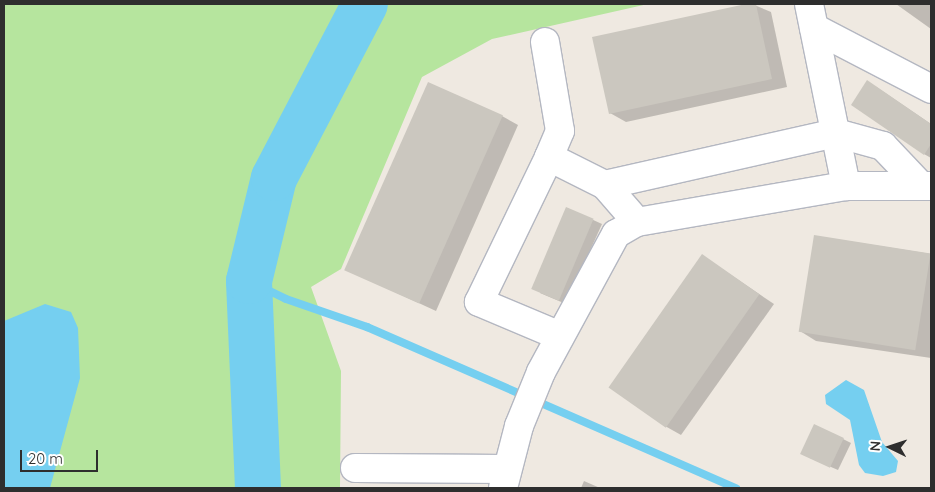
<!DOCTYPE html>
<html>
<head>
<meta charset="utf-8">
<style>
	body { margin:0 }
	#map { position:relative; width:935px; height:492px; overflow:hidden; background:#efe9e1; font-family:Quicksand,sans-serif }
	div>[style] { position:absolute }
	.green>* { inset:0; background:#b6e59e }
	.water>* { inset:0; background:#75cff0 }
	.shadow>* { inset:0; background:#0003 }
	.stream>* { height:8px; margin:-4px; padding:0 4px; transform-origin:4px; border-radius:4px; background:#75cff0 }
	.river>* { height:46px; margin:-23px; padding:0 23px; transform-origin:23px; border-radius:23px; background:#75cff0 }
	.building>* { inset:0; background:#cbc7bf; transform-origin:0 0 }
	.roads { filter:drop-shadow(1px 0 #b4b7c1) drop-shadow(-1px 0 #b4b7c1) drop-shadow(0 1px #b4b7c1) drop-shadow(0 -1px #b4b7c1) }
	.minor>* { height:28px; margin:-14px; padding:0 14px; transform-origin:14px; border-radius:14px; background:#fff }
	span { translate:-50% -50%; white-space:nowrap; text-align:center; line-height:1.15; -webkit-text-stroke:4px #fff; paint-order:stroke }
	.frame { position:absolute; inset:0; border:5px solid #2e2e2e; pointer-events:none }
	.north { position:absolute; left:865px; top:422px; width:50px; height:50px; -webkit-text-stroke:4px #fff; paint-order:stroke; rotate:274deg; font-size:14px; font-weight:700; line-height:20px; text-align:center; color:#2e2e2e }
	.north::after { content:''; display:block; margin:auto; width:18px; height:22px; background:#2e2e2e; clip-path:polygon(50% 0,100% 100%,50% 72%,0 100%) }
	.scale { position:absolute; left:20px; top:450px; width:78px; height:22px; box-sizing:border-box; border:2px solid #2e2e2e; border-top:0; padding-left:6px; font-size:15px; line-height:18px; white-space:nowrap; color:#2e2e2e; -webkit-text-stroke:4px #fff; paint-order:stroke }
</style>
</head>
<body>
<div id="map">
	<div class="green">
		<i style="clip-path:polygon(4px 4px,648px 4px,492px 39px,422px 77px,341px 269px,311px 287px,341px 371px,340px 488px,4px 488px)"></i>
	</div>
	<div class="water">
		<i style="clip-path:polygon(45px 304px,71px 312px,78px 328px,80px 378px,50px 488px,4px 488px,4px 321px)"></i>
		<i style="clip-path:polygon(846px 380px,864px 390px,882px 442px,898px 461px,896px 472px,883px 476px,865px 473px,859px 465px,850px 420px,826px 404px,825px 395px)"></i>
	</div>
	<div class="shadow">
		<i style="clip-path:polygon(752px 4px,771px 12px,787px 87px,626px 122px,610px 113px,594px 38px)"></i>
		<i style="clip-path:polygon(896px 4px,931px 4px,931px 29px)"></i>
		<i style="clip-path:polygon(875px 86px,931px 124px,931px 158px,924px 154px)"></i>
		<i style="clip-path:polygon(502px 116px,518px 125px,436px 311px,347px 270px)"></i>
		<i style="clip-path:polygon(567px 208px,602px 224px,566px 304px,540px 293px)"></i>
		<i style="clip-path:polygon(815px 236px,931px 254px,931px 358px,816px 341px,800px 331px)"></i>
		<i style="clip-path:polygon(703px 256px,774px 304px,681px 435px,665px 426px)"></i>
		<i style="clip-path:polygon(843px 439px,851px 443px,838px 470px,810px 458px)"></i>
		<i style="clip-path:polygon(584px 481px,600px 488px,581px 488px)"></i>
	</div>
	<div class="stream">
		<i style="left:249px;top:281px;width:41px;rotate:25.9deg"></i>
		<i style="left:286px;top:299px;width:86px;rotate:19.1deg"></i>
		<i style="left:367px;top:327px;width:403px;rotate:23.6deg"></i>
	</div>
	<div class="river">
		<i style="left:258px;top:488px;width:207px;rotate:-92.5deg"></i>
		<i style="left:249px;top:281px;width:106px;rotate:-76.4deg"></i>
		<i style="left:274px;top:178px;width:196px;rotate:-62.4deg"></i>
	</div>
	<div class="building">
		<i style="clip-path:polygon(746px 4px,756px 4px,772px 79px,609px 114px,592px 37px)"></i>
		<i style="clip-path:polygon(867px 80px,931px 124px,931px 144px,924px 155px,851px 105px)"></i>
		<i style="left:428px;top:82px;width:82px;height:206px;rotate:24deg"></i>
		<i style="left:566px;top:207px;width:30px;height:89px;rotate:23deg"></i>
		<i style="left:814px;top:235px;width:118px;height:98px;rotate:9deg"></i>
		<i style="left:702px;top:254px;width:70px;height:163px;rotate:35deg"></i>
		<i style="left:814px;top:424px;width:33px;height:33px;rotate:25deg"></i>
	</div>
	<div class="roads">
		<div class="minor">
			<i style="left:809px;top:4px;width:186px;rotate:78.5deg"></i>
			<i style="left:814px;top:28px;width:132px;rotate:27.5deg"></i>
			<i style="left:545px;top:42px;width:90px;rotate:80.4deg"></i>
			<i style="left:560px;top:131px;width:28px;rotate:113deg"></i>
			<i style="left:605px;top:185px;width:237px;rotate:-12.7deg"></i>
			<i style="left:836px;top:133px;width:49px;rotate:15.5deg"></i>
			<i style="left:883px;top:146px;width:54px;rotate:46.5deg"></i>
			<i style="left:560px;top:336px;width:88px;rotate:-157.2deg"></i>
			<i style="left:479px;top:302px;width:161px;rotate:-64.2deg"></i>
			<i style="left:549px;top:157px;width:63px;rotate:26.6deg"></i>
			<i style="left:605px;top:185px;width:49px;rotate:49.1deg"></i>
			<i style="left:355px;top:468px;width:151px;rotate:0.4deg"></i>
			<i style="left:503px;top:488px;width:64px;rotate:-75.5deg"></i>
			<i style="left:519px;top:426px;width:58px;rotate:-67.8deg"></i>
			<i style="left:541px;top:372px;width:157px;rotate:-61.5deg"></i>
			<i style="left:616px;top:234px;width:24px;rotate:-30deg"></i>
			<i style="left:637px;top:222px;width:212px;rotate:-9.8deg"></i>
			<i style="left:846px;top:186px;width:85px"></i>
		</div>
	</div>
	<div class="frame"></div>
	<div class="north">N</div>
	<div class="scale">20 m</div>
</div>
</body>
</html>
